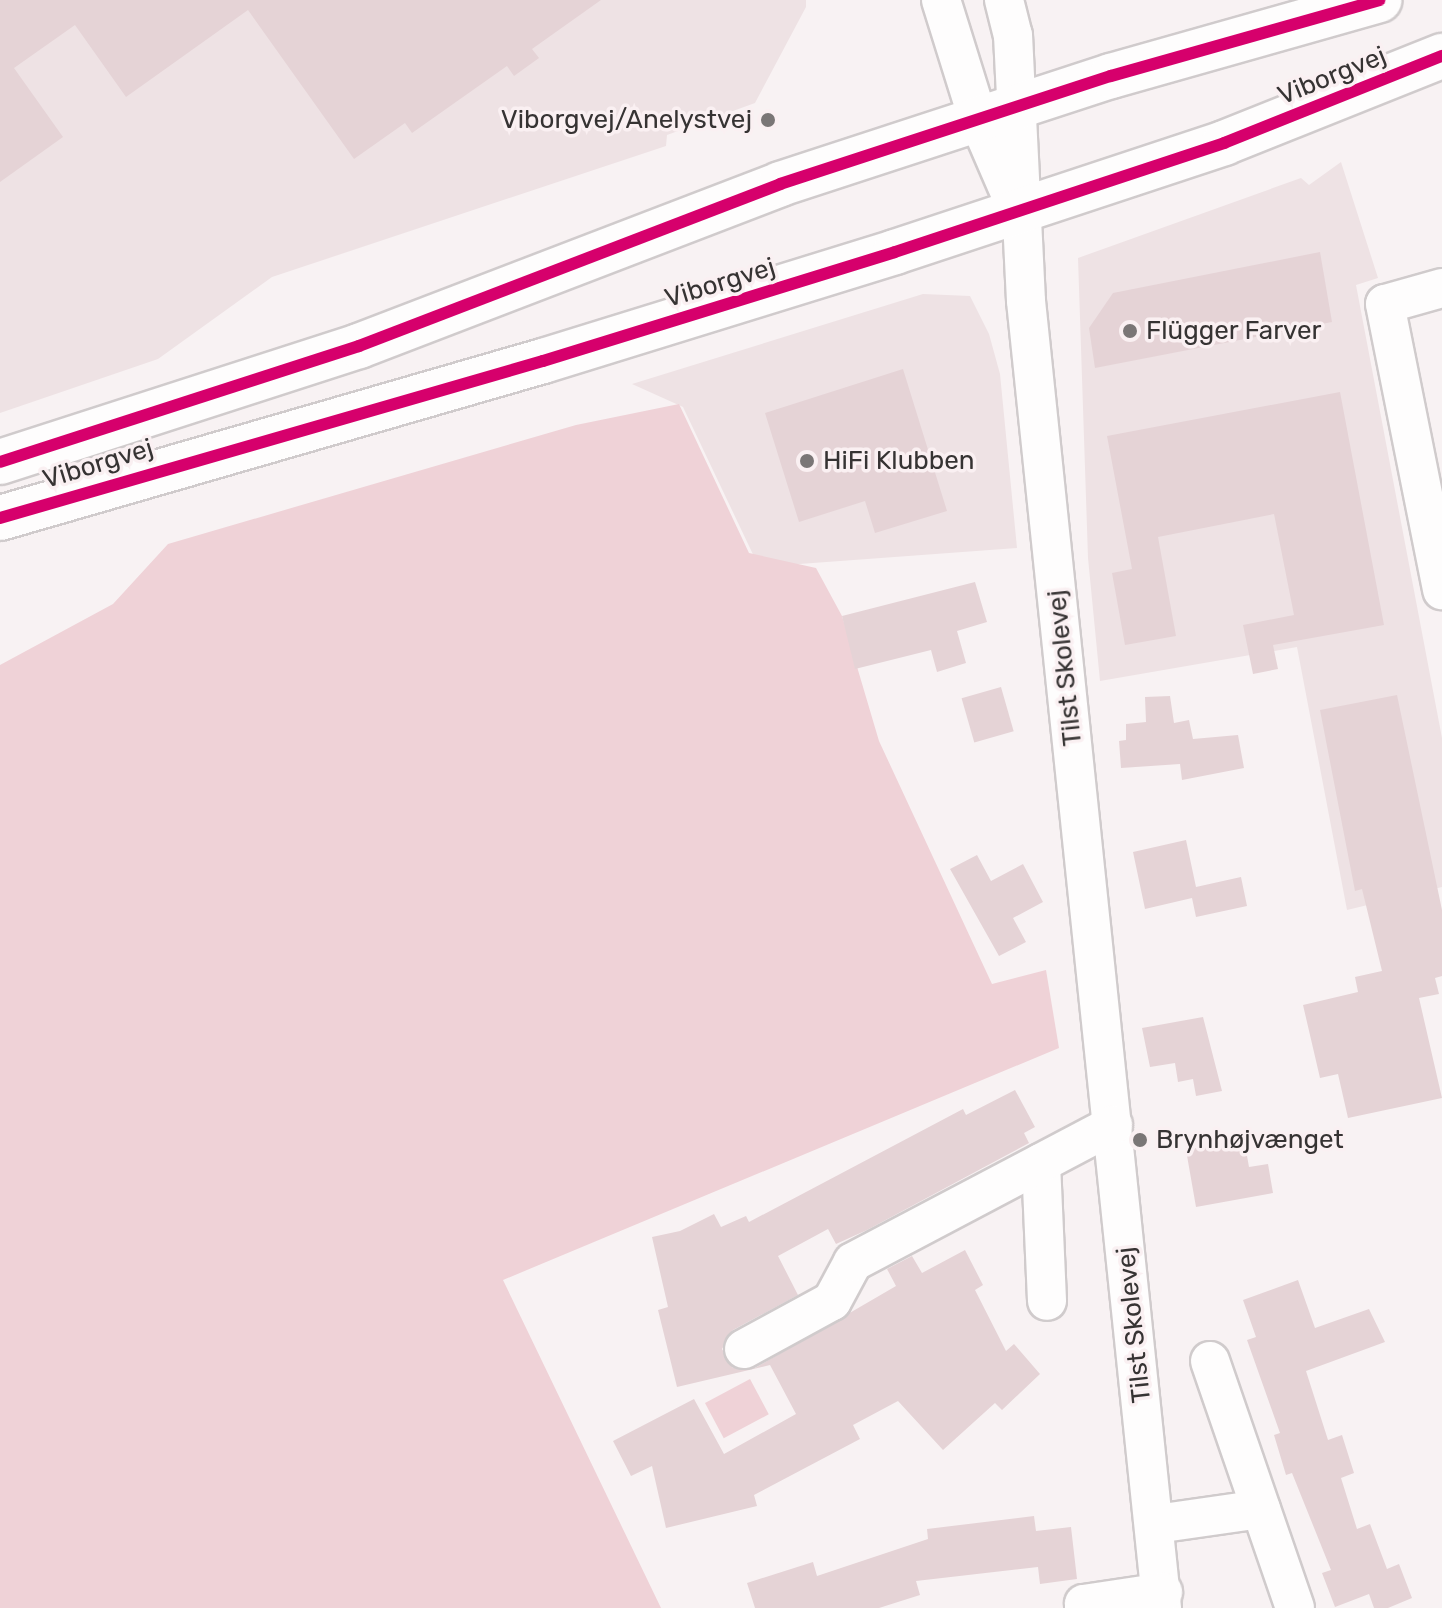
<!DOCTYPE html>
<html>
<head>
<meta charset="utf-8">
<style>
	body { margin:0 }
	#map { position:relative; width:1442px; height:1608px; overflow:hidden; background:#f8f2f3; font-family:Rubik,sans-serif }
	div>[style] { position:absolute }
	.built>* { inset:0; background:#eee2e4 }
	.green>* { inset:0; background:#efd2d7; transform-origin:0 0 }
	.building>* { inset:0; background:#e5d3d6; transform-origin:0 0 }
	.roads { filter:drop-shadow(2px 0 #d0cbcc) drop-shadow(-2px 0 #d0cbcc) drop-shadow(0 2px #d0cbcc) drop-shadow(0 -2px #d0cbcc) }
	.minor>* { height:38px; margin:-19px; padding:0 19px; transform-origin:19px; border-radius:19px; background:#fefdfd }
	.major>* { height:44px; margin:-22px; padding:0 22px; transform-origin:22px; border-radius:22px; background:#fefdfd }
	.cycleway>* { height:12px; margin:-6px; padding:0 6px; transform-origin:6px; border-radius:6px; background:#d6006c }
	.dots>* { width:22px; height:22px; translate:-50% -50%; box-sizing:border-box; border:4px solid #faf0f2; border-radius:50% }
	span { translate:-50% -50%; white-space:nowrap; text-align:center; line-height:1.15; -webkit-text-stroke:7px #faf0f2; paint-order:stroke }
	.street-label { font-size:26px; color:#363333 }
	.poi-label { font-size:26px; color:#363333 }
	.right { translate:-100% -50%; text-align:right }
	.left { translate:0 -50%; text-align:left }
</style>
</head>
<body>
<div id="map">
	<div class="built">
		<i style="clip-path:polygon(0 0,806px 0,806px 7px,755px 103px,667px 135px,666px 146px,272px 277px,158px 359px,0 413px)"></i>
		<i style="clip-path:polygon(1341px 162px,1378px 278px,1356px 285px,1442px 738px,1442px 887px,1347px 910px,1297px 647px,1100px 681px,1088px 558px,1078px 258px,1301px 178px,1309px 185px)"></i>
		<i style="clip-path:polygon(923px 294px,970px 296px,989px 334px,1000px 374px,1017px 548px,759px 567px,683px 407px,632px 384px)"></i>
	</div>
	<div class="green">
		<i style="clip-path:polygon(679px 404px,749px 553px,816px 568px,842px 616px,879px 741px,992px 984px,1046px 970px,1059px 1048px,503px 1280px,661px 1608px,0 1608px,0 665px,113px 604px,168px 544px,576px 425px)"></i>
		<i style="left:750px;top:1379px;width:40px;height:51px;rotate:62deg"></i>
	</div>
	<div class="building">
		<i style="clip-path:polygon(0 0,601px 0,532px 49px,539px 58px,514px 76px,507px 66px,412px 133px,405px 123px,354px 159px,248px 10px,126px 97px,75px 25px,14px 68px,63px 137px,0 182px)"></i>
		<i style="clip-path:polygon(1320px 252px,1332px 322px,1095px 368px,1089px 328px,1113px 293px)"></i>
		<i style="clip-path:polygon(903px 369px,947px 511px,875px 533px,865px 501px,799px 522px,765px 413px)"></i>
		<i style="clip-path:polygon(1340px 392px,1384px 625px,1273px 645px,1278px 669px,1253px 674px,1243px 625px,1294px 615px,1274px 514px,1158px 537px,1176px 636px,1125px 645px,1112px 573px,1132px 569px,1107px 436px)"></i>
		<i style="clip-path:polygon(975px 582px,987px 622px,957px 631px,966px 663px,937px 672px,931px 650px,855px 669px,842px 616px)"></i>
		<i style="left:1001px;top:687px;width:46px;height:41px;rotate:74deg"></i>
		<i style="clip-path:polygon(1397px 695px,1442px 910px,1442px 976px,1435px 978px,1439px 994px,1419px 998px,1442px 1098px,1348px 1118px,1338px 1074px,1320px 1078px,1303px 1005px,1358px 992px,1355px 977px,1382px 971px,1362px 889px,1355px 891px,1320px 710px)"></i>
		<i style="clip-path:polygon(1170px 696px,1174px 723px,1189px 720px,1193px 739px,1238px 735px,1244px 768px,1182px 780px,1180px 764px,1121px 768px,1119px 741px,1126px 740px,1126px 724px,1146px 722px,1145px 697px)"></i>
		<i style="clip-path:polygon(1186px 840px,1196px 887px,1241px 877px,1247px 906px,1196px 917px,1192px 898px,1145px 909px,1133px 852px)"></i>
		<i style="clip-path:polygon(977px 855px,991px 881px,1023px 864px,1043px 902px,1013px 918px,1026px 942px,999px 956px,950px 869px)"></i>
		<i style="clip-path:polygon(1203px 1017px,1222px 1091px,1196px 1096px,1193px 1079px,1178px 1082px,1175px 1063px,1150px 1067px,1142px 1028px)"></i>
		<i style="clip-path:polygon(1015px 1090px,1035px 1127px,1024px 1133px,1029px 1143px,867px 1230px,836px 1244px,828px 1229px,778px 1256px,798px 1295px,733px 1330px,722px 1349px,733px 1368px,755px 1368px,896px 1286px,887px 1269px,912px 1256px,922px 1273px,965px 1250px,983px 1285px,975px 1290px,1006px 1351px,1014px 1344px,1040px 1374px,1002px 1410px,995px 1403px,943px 1450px,898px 1401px,853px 1425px,860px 1439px,754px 1495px,757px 1506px,666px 1528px,652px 1466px,631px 1476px,613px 1441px,694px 1399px,724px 1454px,796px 1414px,770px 1365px,677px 1387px,658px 1310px,668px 1307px,652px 1237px,680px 1231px,714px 1214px,721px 1227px,746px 1216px,749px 1222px,963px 1109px,966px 1115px)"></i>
		<i style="clip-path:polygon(1244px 1139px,1249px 1167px,1268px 1164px,1273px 1193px,1196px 1207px,1186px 1150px)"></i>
		<i style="clip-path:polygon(1298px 1280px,1315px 1328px,1369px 1309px,1385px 1342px,1306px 1371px,1328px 1440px,1342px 1435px,1354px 1473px,1341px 1478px,1357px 1529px,1370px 1524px,1387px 1569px,1399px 1564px,1412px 1598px,1388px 1608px,1374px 1608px,1369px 1594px,1335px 1607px,1322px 1573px,1331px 1570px,1292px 1473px,1286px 1475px,1274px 1435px,1280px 1433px,1247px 1340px,1256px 1337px,1243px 1300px)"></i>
		<i style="clip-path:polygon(1034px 1516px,1036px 1531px,1071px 1527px,1077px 1579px,1040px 1584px,1038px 1567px,916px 1581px,920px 1595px,879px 1608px,755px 1608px,747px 1583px,813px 1562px,817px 1576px,928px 1539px,927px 1529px)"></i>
	</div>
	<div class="roads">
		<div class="minor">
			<i style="left:941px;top:0;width:125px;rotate:72.7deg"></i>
			<i style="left:978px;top:119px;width:81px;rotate:66.6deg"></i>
			<i style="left:1004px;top:0;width:36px;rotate:76deg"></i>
			<i style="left:1013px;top:35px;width:266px;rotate:87.2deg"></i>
			<i style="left:1026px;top:301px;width:1314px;rotate:84.06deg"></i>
			<i style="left:1442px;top:288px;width:59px;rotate:164.3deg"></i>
			<i style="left:1385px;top:304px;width:292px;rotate:78.7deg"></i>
			<i style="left:1041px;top:1163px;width:138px;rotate:87.5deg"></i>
			<i style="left:744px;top:1349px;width:100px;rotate:-28.6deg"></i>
			<i style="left:832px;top:1301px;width:44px;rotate:-61.7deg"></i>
			<i style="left:853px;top:1262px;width:294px;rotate:-27.8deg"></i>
			<i style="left:1210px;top:1361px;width:261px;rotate:71deg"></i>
			<i style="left:1156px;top:1524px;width:106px;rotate:-8.1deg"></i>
			<i style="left:1084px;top:1608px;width:4px;rotate:-90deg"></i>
			<i style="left:1084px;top:1604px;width:80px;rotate:-8.6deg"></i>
		</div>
		<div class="major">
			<i style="left:0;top:462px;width:377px;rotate:-17.9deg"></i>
			<i style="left:359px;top:346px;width:451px;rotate:-21deg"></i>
			<i style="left:780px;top:184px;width:348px;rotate:-18.1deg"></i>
			<i style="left:1111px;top:76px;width:279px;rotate:-15.8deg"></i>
			<i style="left:0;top:518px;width:565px;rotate:-16.13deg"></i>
			<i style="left:543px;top:361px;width:368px;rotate:-17.2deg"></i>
			<i style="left:895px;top:252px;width:347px;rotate:-18.3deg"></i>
			<i style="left:1224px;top:143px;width:235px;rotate:-21.8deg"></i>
		</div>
	</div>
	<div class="cycleway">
		<i style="left:0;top:462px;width:377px;rotate:-17.9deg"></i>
		<i style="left:359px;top:346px;width:451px;rotate:-21deg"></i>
		<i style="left:780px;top:184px;width:348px;rotate:-18.1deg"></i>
		<i style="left:1111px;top:76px;width:279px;rotate:-15.8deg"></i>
		<i style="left:0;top:518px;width:565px;rotate:-16.13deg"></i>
		<i style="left:543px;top:361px;width:368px;rotate:-17.2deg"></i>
		<i style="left:895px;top:252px;width:347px;rotate:-18.3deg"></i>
		<i style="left:1224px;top:143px;width:235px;rotate:-21.8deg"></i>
	</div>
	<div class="dots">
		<i style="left:768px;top:120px;background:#7a7676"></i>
		<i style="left:1130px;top:331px;background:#7a7676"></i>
		<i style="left:807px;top:461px;background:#7a7676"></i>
		<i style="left:1140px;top:1140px;background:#7a7676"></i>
	</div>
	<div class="street-label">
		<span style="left:1332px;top:76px;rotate:-22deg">Viborgvej</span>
		<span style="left:720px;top:283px;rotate:-17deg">Viborgvej</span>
		<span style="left:98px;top:464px;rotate:-17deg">Viborgvej</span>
		<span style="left:1065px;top:668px;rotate:-96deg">Tilst Skolevej</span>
		<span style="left:1134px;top:1325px;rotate:-96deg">Tilst Skolevej</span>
	</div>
	<div class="poi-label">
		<span class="right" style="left:752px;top:120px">Viborgvej/Anelystvej</span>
		<span class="left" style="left:1146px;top:331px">Flügger Farver</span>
		<span class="left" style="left:823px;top:461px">HiFi Klubben</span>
		<span class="left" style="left:1156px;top:1140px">Brynhøjvænget</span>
	</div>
</div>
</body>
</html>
